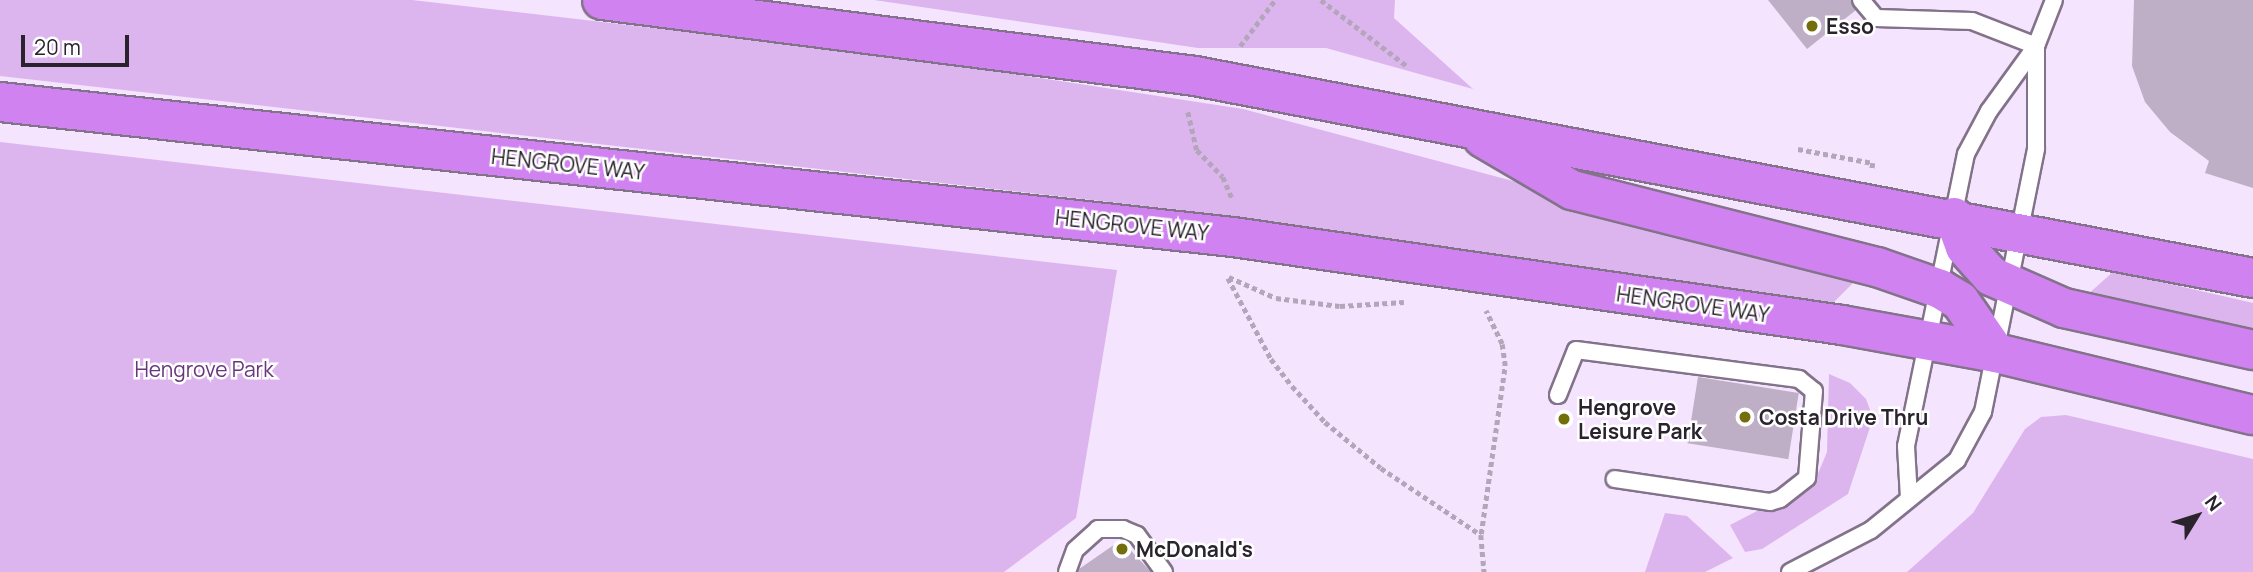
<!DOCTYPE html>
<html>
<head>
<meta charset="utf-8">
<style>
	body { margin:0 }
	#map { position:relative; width:2253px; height:572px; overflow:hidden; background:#f5e4fd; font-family:Manrope,sans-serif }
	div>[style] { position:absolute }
	.green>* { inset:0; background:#ddb5ee }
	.building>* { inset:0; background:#beaec6; transform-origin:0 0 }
	.path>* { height:4.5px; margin-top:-2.25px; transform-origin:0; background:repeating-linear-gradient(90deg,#b3a5ba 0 5px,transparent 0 8.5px) }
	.roads { filter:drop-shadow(2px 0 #83738a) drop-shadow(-2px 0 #83738a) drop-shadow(0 2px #83738a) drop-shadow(0 -2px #83738a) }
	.lane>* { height:16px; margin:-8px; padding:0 8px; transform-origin:8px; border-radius:8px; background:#fff }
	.highway>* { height:38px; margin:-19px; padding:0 19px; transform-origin:19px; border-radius:19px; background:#d083f0 }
	.dots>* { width:19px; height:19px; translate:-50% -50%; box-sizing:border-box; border:4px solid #fff; border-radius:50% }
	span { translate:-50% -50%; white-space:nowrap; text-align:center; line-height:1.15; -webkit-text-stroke:5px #fff; paint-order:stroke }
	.poi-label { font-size:21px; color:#2a232d; font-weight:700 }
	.left { translate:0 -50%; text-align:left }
	.street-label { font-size:21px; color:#2a232d }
	.park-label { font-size:21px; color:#68367d }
	.north { position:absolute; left:2162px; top:481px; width:70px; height:70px; -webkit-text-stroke:5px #fff; paint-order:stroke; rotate:52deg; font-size:19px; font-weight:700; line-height:28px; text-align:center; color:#2a232d }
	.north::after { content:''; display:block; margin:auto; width:24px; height:32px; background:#2a232d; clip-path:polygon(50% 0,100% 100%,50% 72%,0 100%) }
	.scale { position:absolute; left:21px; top:35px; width:108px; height:32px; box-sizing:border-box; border:4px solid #2a232d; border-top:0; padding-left:9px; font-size:21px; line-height:24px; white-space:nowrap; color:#2a232d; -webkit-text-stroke:5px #fff; paint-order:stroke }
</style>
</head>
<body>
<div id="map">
	<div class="green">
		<i style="clip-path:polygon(0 0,412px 0,904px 57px,1243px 109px,1862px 274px,1833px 303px,1214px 214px,0 76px)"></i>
		<i style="clip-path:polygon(874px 0,1395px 0,1394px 18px,1473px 89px,1326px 48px,1198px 48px)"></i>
		<i style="clip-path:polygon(0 142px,1117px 270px,1076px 518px,1004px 572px,0 572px)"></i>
		<i style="clip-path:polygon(2114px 271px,2253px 303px,2253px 337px,2086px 296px)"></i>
		<i style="clip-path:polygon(1829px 374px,1850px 383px,1866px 399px,1873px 418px,1848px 494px,1762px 549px,1745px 552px,1730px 525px,1815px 481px,1827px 452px)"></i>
		<i style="clip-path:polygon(2066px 415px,2253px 459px,2253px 572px,1907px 572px,1973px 513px,2025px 429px,2041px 417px)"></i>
		<i style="clip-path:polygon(1665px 513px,1687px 516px,1733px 558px,1705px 572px,1645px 572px)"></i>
	</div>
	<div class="building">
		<i style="clip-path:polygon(1768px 0,1851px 0,1856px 10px,1807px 49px)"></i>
		<i style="clip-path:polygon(2134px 0,2253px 0,2253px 188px,2205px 173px,2209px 161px,2170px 132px,2145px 102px,2132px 66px)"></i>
		<i style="left:1698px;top:377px;width:102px;height:67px;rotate:9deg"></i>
		<i style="clip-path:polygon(1121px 540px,1151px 572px,1078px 572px,1079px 569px)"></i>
	</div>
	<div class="path">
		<i style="left:1321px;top:0;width:108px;rotate:37.5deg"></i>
		<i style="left:1240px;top:46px;width:58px;rotate:-52.7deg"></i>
		<i style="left:1188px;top:112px;width:39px;rotate:77deg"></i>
		<i style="left:1197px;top:150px;width:37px;rotate:46deg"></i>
		<i style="left:1223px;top:177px;width:23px;rotate:67deg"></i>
		<i style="left:1798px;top:149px;width:76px;rotate:10.6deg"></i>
		<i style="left:1873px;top:163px;width:6px;rotate:99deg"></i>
		<i style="left:1229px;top:277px;width:51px;rotate:24.1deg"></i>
		<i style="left:1276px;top:298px;width:64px;rotate:7.1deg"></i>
		<i style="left:1340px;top:306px;width:64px;rotate:-3.6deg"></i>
		<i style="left:1228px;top:278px;width:92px;rotate:62deg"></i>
		<i style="left:1271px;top:359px;width:34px;rotate:52deg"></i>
		<i style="left:1292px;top:386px;width:49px;rotate:47.5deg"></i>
		<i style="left:1325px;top:422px;width:72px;rotate:39.4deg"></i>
		<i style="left:1381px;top:468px;width:120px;rotate:33.8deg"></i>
		<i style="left:1481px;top:535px;width:37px;rotate:85deg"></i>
		<i style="left:1481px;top:534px;width:170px;rotate:-81.9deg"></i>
		<i style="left:1505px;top:366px;width:22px;rotate:-98deg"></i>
		<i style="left:1502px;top:344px;width:37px;rotate:-116deg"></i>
	</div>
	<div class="roads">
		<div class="lane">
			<i style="left:1861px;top:0;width:23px;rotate:50deg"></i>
			<i style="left:1876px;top:18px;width:96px;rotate:1.8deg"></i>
			<i style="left:1972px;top:21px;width:69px;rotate:21.3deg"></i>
			<i style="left:1558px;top:395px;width:48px;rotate:-68.2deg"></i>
			<i style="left:1576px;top:350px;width:225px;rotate:7.4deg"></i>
			<i style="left:1799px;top:379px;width:19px;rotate:39deg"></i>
			<i style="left:1814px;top:391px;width:87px;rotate:94.6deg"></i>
			<i style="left:1807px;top:478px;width:34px;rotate:142deg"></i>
			<i style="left:1780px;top:499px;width:10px;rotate:163deg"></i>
			<i style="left:1770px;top:502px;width:157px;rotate:-171.6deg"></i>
			<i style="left:1909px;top:498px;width:52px;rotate:-93.3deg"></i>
			<i style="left:1906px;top:446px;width:298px;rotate:-78.4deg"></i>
			<i style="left:1966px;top:154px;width:49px;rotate:-61.9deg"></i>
			<i style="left:1989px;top:111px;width:80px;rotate:-54.1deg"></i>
			<i style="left:1067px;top:572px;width:23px;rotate:-70deg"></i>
			<i style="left:1075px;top:550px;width:31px;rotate:-42deg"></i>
			<i style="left:1098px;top:529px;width:25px"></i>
			<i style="left:1123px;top:529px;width:15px;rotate:23deg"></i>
			<i style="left:1137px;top:535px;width:46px;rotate:53.9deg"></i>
			<i style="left:1790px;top:572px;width:91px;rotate:-27.4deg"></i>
			<i style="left:1871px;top:530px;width:111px;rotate:-39.1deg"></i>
			<i style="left:1957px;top:460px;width:55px;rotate:-61.6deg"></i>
			<i style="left:1983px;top:412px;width:269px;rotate:-78.6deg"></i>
			<i style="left:2036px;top:148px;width:102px;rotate:-90deg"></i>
			<i style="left:2036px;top:46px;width:49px;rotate:-68.6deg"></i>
		</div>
		<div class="highway">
			<i style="left:602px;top:0;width:598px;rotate:7.3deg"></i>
			<i style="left:1195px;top:76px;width:1077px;rotate:10.81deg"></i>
			<i style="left:0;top:102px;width:1240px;rotate:6.25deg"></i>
			<i style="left:1233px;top:237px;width:615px;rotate:8.22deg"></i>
			<i style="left:1842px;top:325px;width:157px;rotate:10.3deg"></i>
			<i style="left:1996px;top:353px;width:264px;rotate:13.6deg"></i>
			<i style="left:1483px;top:138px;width:103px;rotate:30.3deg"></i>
			<i style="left:1572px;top:190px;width:315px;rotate:14.2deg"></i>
			<i style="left:1877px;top:267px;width:67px;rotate:19.2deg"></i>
			<i style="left:1940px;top:289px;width:23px;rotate:31deg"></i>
			<i style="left:1960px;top:301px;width:63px;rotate:55.3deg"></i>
			<i style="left:1954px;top:217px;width:32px;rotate:70deg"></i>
			<i style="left:1965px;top:247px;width:39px;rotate:48deg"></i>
			<i style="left:1991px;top:276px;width:80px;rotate:23.7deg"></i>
			<i style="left:2064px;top:308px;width:194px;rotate:12.5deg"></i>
		</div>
	</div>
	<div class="dots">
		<i style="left:1812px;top:26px;background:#746d0b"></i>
		<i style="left:1745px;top:417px;background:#746d0b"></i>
		<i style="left:1564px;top:419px;background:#746d0b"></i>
		<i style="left:1122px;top:549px;background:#746d0b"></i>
	</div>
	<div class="poi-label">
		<span class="left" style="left:1826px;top:26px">Esso</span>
		<span class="left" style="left:1578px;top:419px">Hengrove<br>Leisure Park</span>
		<span class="left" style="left:1759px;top:417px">Costa Drive Thru</span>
		<span class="left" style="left:1136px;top:549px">McDonald's</span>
	</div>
	<div class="street-label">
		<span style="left:568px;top:164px;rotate:6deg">HENGROVE WAY</span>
		<span style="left:1132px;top:225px;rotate:6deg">HENGROVE WAY</span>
		<span style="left:1693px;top:304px;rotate:8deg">HENGROVE WAY</span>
	</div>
	<div class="park-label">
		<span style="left:204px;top:369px">Hengrove Park</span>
	</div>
	<div class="north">N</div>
	<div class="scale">20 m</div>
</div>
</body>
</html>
